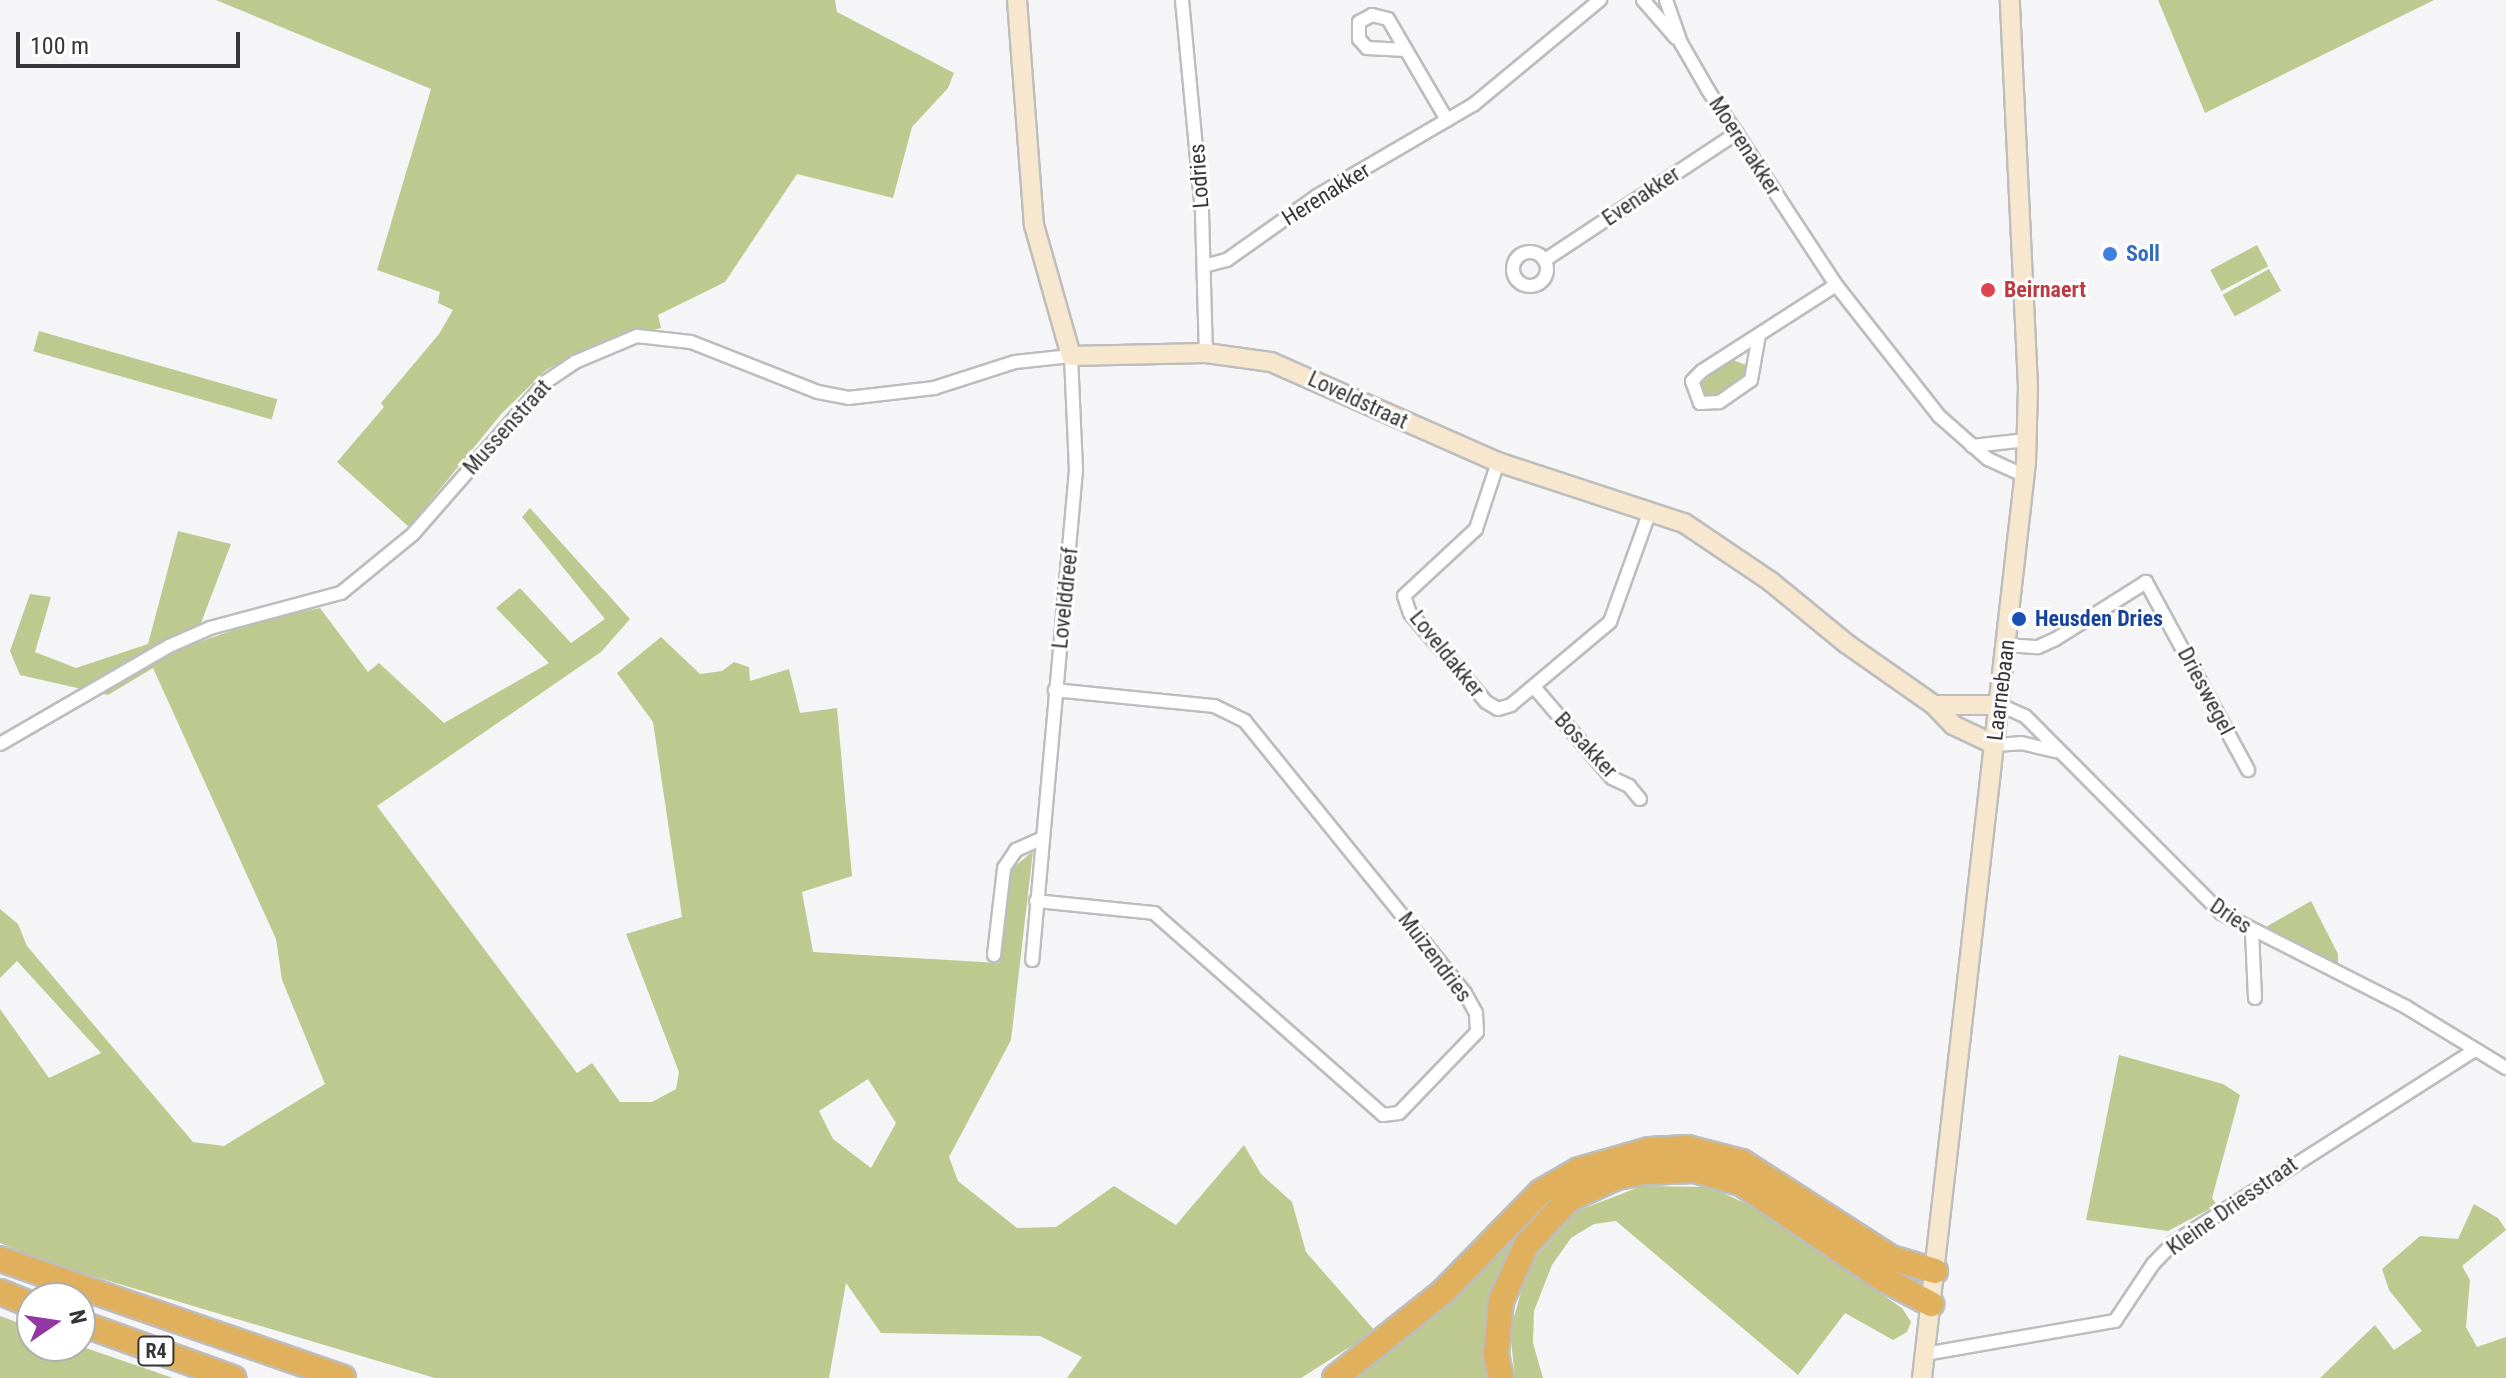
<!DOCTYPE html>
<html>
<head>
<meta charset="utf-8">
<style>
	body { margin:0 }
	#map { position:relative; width:2506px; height:1378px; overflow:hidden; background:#f5f5f7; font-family:"Roboto Condensed",sans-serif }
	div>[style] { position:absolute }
	.green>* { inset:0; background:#bdc98f; transform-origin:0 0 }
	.roads { filter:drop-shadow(2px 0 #bdbdbe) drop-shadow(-2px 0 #bdbdbe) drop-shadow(0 2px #bdbdbe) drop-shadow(0 -2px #bdbdbe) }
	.street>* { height:12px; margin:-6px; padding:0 6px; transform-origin:6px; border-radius:6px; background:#fff }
	.street>.ring { margin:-6px; padding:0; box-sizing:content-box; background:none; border:12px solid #fff; border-radius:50% }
	.secondary>* { height:18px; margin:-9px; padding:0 9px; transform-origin:9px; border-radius:9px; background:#f6e7ce }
	.highway>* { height:24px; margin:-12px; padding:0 12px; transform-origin:12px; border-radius:12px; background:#e0b05c }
	.dots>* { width:22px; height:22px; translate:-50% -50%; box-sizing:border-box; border:4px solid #fff; border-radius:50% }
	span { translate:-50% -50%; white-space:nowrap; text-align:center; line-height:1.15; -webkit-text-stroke:6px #fff; paint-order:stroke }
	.shield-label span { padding:2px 6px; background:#fff; border:2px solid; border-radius:6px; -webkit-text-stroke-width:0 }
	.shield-label { font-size:20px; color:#363636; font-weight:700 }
	.street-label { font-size:22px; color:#363636 }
	.shop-label { font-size:22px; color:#366cbe; font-weight:700 }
	.left { translate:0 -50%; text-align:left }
	.health-label { font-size:22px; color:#be3a42; font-weight:700 }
	.transit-label { font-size:22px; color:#164399; font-weight:700 }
	.north { position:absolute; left:16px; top:1282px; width:80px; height:80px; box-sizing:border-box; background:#fff; border:2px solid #afafaf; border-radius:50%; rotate:77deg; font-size:22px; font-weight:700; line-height:32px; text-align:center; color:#363636 }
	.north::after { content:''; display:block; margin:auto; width:28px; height:36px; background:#9337a2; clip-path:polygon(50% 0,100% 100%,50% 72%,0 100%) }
	.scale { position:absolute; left:16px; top:32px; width:224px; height:36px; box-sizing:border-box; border:4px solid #363636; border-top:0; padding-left:10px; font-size:24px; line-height:28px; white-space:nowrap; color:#363636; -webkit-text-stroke:6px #fff; paint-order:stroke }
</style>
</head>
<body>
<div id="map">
	<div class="green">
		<i style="clip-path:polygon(216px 0,835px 0,837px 12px,954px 73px,948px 88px,912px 127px,893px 198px,797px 174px,725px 282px,658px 315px,661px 328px,590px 347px,546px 370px,502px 413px,409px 527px,337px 462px,384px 407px,381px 403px,439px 334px,453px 310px,438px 303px,440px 292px,377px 270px,431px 89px)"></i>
		<i style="clip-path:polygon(2158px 0,2434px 0,2205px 113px)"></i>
		<i style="left:2257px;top:245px;width:24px;height:53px;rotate:62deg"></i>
		<i style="left:2269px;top:269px;width:25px;height:53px;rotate:61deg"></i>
		<i style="left:39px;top:331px;width:248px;height:21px;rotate:16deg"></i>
		<i style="clip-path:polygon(1733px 360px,1746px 365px,1744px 377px,1713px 397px,1703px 397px,1701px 380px)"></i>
		<i style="clip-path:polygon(evenodd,530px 508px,630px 619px,601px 652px,377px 806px,577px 1073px,592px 1063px,620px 1102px,652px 1102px,676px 1089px,679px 1072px,626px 934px,682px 917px,653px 722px,617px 673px,661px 637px,700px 674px,722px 671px,734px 662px,749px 667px,750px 681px,789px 669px,800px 713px,837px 708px,852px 876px,802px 892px,813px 952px,999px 963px,1007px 873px,1033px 851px,1011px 1040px,949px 1157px,958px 1181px,1017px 1228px,1056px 1227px,1114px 1186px,1176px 1225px,1244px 1145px,1261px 1174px,1292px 1202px,1306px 1252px,1375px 1331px,1301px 1378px,1067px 1378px,1082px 1357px,1040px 1336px,881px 1333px,846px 1283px,829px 1378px,435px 1378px,49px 1263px,0 1243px,0 1009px,49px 1078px,101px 1053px,17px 961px,0 978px,0 909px,18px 924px,27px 946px,193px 1142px,224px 1146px,325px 1084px,282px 980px,276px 939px,153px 668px,108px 695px,20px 675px,10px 651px,30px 594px,51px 597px,35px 652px,76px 668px,148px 644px,178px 531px,231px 544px,193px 644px,266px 619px,320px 608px,368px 672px,379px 663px,444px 723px,549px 663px,496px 608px,520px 588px,571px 643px,605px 619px,522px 517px,530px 508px,868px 1079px,896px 1123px,871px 1168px,833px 1139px,819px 1111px,868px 1079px)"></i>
		<i style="clip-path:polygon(2311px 901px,2338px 954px,2338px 965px,2266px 927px)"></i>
		<i style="clip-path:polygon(2119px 1055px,2223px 1084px,2240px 1095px,2212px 1198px,2217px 1205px,2168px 1231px,2086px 1220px)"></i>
		<i style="clip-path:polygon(1579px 1179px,1521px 1239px,1491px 1378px,1353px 1378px,1414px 1328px,1535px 1209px)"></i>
		<i style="clip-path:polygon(1642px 1186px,1711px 1187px,1757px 1209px,1902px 1308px,1911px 1322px,1907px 1332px,1893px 1340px,1845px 1313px,1798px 1375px,1616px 1221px,1594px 1224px,1571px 1238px,1552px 1265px,1534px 1311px,1533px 1343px,1543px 1378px,1515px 1378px,1510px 1331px,1529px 1264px,1577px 1211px)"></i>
		<i style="clip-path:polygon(2474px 1204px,2498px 1218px,2506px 1230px,2462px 1266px,2470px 1280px,2466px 1327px,2477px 1347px,2506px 1337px,2506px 1378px,2320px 1378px,2375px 1325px,2394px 1350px,2422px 1331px,2389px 1290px,2382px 1269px,2420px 1236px,2458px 1239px)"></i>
		<i style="clip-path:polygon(0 1316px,32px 1328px,32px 1346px,80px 1346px,173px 1378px,0 1378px)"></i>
	</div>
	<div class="roads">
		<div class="street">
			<i style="left:1182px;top:0;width:214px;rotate:84.6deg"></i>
			<i style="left:1202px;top:213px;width:140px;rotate:88.4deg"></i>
			<i style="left:1643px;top:0;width:50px;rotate:49deg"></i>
			<i style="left:1666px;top:0;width:46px;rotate:70.8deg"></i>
			<i style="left:1681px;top:43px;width:54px;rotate:60.1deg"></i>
			<i style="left:1708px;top:90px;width:233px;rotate:56.7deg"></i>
			<i style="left:1836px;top:285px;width:167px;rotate:51.8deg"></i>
			<i style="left:1939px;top:416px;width:65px;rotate:41.3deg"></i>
			<i style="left:1988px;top:459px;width:41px;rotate:24.7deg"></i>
			<i style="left:1406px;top:50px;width:39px;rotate:-177deg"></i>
			<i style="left:1367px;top:48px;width:12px;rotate:-132deg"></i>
			<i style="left:1359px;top:39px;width:17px;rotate:-90deg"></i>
			<i style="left:1359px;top:22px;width:15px;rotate:-28deg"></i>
			<i style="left:1372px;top:15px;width:16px;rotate:14deg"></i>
			<i style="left:1388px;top:19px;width:117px;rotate:59.7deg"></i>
			<i class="ring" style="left:1513px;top:252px;width:22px;height:22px"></i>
			<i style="left:1545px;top:260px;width:230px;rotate:-33.5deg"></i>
			<i style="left:1204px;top:266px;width:24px;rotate:-15deg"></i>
			<i style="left:1227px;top:260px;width:110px;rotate:-35.4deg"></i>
			<i style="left:1317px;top:196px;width:181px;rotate:-30.3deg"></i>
			<i style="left:1473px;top:105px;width:165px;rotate:-39.6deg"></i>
			<i style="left:1759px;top:335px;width:46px;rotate:100.1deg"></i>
			<i style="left:1751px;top:380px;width:39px;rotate:145deg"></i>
			<i style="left:1719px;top:402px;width:19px;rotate:177deg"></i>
			<i style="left:1700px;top:403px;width:23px;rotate:-110deg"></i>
			<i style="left:1692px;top:381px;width:14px;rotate:-45deg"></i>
			<i style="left:1702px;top:371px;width:159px;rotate:-32.7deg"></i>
			<i style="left:1972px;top:446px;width:55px;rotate:-6.2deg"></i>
			<i style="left:1498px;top:462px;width:71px;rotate:108.2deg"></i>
			<i style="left:1476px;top:529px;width:98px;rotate:137.1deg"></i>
			<i style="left:1404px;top:596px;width:18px;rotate:71deg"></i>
			<i style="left:1410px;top:613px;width:117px;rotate:49.5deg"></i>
			<i style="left:1486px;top:702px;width:14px;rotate:30deg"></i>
			<i style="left:1498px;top:709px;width:14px;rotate:-17deg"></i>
			<i style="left:1511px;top:705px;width:129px;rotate:-40deg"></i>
			<i style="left:1610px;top:622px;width:118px;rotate:-70.2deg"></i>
			<i style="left:2006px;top:645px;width:32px;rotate:4deg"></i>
			<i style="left:2038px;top:647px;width:17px;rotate:-24deg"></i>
			<i style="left:2054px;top:640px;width:109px;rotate:-32.2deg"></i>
			<i style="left:2146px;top:582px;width:214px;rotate:61.5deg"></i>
			<i style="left:1534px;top:687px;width:120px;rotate:49.4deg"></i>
			<i style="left:1612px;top:778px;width:19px;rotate:25deg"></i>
			<i style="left:1629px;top:786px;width:17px;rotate:50deg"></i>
			<i style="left:2000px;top:705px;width:27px;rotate:24deg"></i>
			<i style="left:2025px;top:716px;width:278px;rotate:45.1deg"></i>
			<i style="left:2221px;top:913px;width:208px;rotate:26.9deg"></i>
			<i style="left:2406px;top:1007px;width:117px;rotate:31.4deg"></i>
			<i style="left:0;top:744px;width:195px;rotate:-30.1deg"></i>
			<i style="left:169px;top:646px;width:45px;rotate:-23.7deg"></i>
			<i style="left:210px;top:628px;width:136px;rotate:-15deg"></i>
			<i style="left:341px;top:593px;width:93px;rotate:-39.3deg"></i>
			<i style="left:413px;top:534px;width:203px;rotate:-48.8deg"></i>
			<i style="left:547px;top:381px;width:34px;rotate:-34deg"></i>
			<i style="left:575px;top:362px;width:67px;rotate:-22.8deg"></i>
			<i style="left:637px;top:336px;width:54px;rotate:6.3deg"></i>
			<i style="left:691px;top:342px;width:136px;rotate:21.5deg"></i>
			<i style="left:818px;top:392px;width:31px;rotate:11deg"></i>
			<i style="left:848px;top:398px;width:87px;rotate:-6.6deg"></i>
			<i style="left:934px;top:388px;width:85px;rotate:-17.8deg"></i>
			<i style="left:1015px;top:362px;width:56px;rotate:-6.1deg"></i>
			<i style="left:1071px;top:356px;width:114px;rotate:87.5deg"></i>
			<i style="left:1076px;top:470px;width:492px;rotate:95.1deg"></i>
			<i style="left:1995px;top:745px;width:26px;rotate:-4deg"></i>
			<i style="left:2021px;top:743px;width:37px;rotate:13deg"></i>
			<i style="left:1036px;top:901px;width:119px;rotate:5.8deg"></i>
			<i style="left:1154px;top:913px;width:305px;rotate:41.4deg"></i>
			<i style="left:1383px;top:1115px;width:16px;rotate:-7deg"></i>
			<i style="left:1399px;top:1113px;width:112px;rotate:-46.1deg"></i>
			<i style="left:1477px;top:1032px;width:19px;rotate:-93deg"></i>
			<i style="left:1476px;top:1013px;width:23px;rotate:-119deg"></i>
			<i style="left:1465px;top:993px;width:350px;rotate:-129deg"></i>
			<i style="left:1245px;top:721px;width:34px;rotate:-154deg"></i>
			<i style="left:1214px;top:706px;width:160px;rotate:-174.3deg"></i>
			<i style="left:2252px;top:932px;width:66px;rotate:87.4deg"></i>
			<i style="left:994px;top:955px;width:88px;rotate:-83.4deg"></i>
			<i style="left:1004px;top:868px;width:22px;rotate:-56deg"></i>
			<i style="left:1016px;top:850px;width:27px;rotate:-24deg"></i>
			<i style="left:1925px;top:1354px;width:193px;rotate:-9.9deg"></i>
			<i style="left:2115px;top:1321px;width:69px;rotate:-56.3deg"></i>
			<i style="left:2153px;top:1264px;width:29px;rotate:-46deg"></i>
			<i style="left:2173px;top:1243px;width:356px;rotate:-32.6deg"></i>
		</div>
		<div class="secondary">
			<i style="left:1017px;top:0;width:226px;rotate:85.7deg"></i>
			<i style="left:1034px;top:225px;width:136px;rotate:74.2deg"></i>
			<i style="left:1071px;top:356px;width:135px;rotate:-1.3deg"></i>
			<i style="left:1206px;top:353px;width:66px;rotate:7.9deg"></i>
			<i style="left:1271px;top:362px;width:248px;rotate:23.8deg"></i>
			<i style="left:1498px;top:462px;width:196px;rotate:18.2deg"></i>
			<i style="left:1684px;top:523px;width:104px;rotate:34deg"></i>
			<i style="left:1770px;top:581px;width:99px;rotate:39.3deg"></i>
			<i style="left:1847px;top:644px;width:106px;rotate:35deg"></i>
			<i style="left:1934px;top:705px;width:28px;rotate:46deg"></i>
			<i style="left:1953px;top:725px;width:47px;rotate:25.5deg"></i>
			<i style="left:1934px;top:705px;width:66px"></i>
			<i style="left:1922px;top:1378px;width:922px;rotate:-83.52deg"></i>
			<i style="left:2026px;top:462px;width:75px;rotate:-88.5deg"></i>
			<i style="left:2028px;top:387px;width:387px;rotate:-92.7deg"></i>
		</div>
		<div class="highway">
			<i style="left:0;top:1259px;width:363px;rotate:19.1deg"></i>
			<i style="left:0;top:1292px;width:35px;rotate:22deg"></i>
			<i style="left:80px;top:1323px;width:163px;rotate:19.8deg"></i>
			<i style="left:1335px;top:1378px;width:138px;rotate:-38.5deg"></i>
			<i style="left:1443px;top:1292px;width:140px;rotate:-45.6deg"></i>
			<i style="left:1541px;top:1192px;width:44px;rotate:-30.1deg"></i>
			<i style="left:1579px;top:1170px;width:73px;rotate:-15.9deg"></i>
			<i style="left:1649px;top:1150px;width:39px;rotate:-3deg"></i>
			<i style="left:1688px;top:1148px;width:56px;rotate:14.5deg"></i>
			<i style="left:1742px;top:1162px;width:177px;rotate:32.8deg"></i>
			<i style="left:1891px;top:1258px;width:46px;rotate:16.5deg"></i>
			<i style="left:1501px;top:1378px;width:25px;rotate:-102deg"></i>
			<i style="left:1496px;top:1354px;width:53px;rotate:-84.6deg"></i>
			<i style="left:1501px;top:1301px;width:61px;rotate:-65.9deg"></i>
			<i style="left:1526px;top:1245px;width:63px;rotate:-46.9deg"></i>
			<i style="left:1569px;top:1199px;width:53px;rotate:-24.6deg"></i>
			<i style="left:1617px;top:1177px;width:29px;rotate:-10deg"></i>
			<i style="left:1646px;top:1172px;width:48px;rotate:-2.4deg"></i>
			<i style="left:1694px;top:1170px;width:49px;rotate:15.5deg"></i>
			<i style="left:1741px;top:1183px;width:168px;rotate:34.1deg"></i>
			<i style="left:1880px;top:1277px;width:58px;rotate:27.9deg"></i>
		</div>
	</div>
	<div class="dots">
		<i style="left:2110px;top:254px;background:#3f7fe0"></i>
		<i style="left:1988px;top:290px;background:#e0444e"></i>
		<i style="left:2019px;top:619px;background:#1a4fb4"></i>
	</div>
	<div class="shield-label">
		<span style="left:156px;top:1351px">R4</span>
	</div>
	<div class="street-label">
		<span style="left:1745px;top:146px;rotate:57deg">Moerenakker</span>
		<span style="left:1199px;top:176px;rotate:-94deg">Lodries</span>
		<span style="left:1326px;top:194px;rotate:-32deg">Herenakker</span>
		<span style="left:1641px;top:196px;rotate:-34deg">Evenakker</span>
		<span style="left:1358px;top:400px;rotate:25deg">Loveldstraat</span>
		<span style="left:507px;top:427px;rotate:-48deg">Mussenstraat</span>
		<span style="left:1065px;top:598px;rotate:-84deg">Lovelddreef</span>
		<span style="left:1447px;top:654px;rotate:51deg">Loveldakker</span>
		<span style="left:2001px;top:690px;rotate:-83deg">Laarnebaan</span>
		<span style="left:2206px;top:691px;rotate:62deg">Drieswegel</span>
		<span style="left:1586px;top:745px;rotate:47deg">Bosakker</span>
		<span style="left:2231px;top:916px;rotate:34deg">Dries</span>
		<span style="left:1435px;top:957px;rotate:53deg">Muizendries</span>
		<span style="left:2232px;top:1206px;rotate:-35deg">Kleine Driesstraat</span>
	</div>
	<div class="shop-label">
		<span class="left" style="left:2126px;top:254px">Soll</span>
	</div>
	<div class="health-label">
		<span class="left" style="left:2004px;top:290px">Beirnaert</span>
	</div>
	<div class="transit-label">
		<span class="left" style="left:2035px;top:619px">Heusden Dries</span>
	</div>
	<div class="north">N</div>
	<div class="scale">100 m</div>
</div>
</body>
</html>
